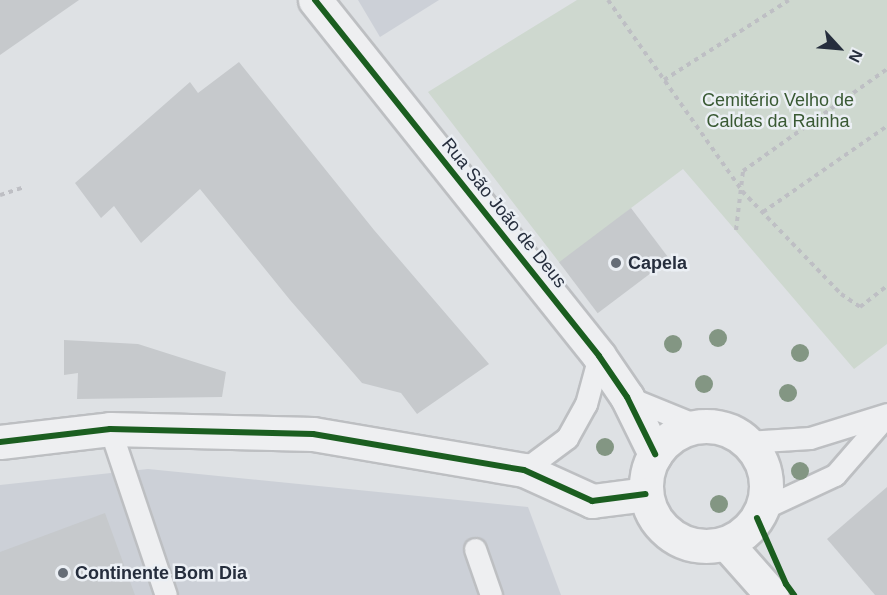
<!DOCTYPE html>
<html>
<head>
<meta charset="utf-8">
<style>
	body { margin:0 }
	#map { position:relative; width:887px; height:595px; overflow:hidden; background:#dee1e4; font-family:Arial,sans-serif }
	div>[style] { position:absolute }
	.built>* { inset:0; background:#ccd0d7 }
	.green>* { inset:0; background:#ced8cf }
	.building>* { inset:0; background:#c6c9cc; transform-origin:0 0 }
	.path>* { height:4px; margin-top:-2px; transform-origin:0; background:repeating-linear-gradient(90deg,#bebfc4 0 4.5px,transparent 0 9px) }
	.roads { filter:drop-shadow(2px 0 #bdbfc2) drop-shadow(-2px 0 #bdbfc2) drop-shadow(0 2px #bdbfc2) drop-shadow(0 -2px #bdbfc2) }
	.service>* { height:21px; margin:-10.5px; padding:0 10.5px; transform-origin:10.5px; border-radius:10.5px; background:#eeeff1 }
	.minor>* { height:33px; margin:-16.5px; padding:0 16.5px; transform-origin:16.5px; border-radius:16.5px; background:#eeeff1 }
	.minor>.ring { margin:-16.5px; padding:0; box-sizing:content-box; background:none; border:33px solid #eeeff1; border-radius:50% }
	.cycleway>* { height:6px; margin:-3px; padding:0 3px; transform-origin:3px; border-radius:3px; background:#1b5e20 }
	.trees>* { width:18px; height:18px; margin:-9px; border-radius:50%; background:#839683 }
	.dots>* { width:16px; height:16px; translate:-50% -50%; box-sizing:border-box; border:3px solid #ebeff4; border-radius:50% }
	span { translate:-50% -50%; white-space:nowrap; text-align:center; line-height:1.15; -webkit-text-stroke:5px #ebeff4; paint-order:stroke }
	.park-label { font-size:18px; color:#395933 }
	.street-label { font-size:18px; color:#262e3d }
	.poi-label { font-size:18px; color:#262e3d; font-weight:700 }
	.left { translate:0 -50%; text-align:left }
	.north { position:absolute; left:809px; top:18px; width:60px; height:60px; -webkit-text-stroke:4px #ebeff4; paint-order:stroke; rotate:116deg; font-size:16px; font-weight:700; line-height:24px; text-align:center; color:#262e3d }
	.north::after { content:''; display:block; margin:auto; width:21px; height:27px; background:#262e3d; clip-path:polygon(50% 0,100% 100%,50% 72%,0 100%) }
</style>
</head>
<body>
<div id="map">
	<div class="built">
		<i style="clip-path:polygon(358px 0,439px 0,380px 37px)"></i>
		<i style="clip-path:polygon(148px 469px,528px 507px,561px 595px,0 595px,0 485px)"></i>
	</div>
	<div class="green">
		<i style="clip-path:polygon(577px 0,887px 0,887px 344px,854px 369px,683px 169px,631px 208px,562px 266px,428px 92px)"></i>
	</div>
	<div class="building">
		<i style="clip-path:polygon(0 0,79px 0,0 55px)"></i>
		<i style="clip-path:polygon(239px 62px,374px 230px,489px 364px,417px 414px,401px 393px,362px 383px,290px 300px,200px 189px,141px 243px,114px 206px,101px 218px,75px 183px,190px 82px,198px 93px)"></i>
		<i style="left:631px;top:208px;width:64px;height:90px;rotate:53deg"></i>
		<i style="clip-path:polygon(64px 340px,138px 344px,226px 372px,222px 397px,77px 399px,78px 373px,64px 375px)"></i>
		<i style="clip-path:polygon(887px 487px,887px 595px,875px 595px,827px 539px)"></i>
		<i style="clip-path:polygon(105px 513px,135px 595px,0 595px,0 552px)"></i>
	</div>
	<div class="path">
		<i style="left:608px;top:0;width:233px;rotate:54.9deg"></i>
		<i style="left:742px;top:191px;width:143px;rotate:46.1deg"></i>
		<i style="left:841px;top:294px;width:23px;rotate:34deg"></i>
		<i style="left:860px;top:307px;width:34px;rotate:-38deg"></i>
		<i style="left:664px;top:80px;width:148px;rotate:-32.6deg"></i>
		<i style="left:0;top:195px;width:23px;rotate:-18deg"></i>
		<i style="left:763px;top:212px;width:151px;rotate:-34.7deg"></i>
		<i style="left:736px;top:230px;width:59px;rotate:-83.2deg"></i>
		<i style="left:743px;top:171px;width:176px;rotate:-35.3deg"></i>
	</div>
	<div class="roads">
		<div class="service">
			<i style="left:627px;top:397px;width:77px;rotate:22.2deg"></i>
			<i style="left:110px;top:429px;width:175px;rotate:71.4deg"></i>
			<i style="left:747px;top:442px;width:63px;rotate:-3.6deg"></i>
			<i style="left:810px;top:438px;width:81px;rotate:-17.3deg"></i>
			<i style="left:524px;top:470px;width:54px;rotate:-36.7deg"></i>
			<i style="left:567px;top:438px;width:39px;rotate:-61deg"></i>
			<i style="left:586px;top:404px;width:50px;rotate:-74.8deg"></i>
			<i style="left:762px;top:509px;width:81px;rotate:-25deg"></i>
			<i style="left:835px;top:475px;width:79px;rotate:-49.1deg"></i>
			<i style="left:475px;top:549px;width:49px;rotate:70.8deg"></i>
		</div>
		<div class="minor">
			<i style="left:315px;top:0;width:455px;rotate:51.4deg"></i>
			<i style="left:599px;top:356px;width:50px;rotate:55.7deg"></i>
			<i style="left:627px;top:397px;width:64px;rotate:63.8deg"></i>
			<i class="ring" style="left:646px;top:426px;width:87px;height:87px"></i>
			<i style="left:0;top:442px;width:111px;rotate:-6.7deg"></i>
			<i style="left:110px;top:429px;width:203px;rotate:1.4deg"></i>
			<i style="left:313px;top:434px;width:214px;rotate:9.7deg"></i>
			<i style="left:524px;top:470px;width:75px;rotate:24.5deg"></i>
			<i style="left:592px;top:501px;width:54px;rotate:-7.4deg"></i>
			<i style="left:726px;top:543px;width:69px;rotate:48.5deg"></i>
		</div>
	</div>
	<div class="cycleway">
		<i style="left:315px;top:0;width:455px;rotate:51.4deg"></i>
		<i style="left:599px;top:356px;width:50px;rotate:55.7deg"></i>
		<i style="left:627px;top:397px;width:64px;rotate:63.8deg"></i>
		<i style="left:0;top:442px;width:111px;rotate:-6.7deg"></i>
		<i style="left:110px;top:429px;width:203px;rotate:1.4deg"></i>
		<i style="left:313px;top:434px;width:214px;rotate:9.7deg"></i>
		<i style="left:524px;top:470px;width:75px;rotate:24.5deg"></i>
		<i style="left:592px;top:501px;width:54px;rotate:-7.4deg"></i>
		<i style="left:757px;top:518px;width:72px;rotate:66.3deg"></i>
		<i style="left:786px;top:584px;width:14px;rotate:54deg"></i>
	</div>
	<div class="trees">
		<i style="left:718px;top:338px"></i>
		<i style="left:673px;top:344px"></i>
		<i style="left:800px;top:353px"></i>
		<i style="left:704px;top:384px"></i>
		<i style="left:788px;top:393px"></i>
		<i style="left:605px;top:447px"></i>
		<i style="left:800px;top:471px"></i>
		<i style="left:719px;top:504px"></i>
	</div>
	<div class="dots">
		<i style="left:616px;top:263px;background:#666d77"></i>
		<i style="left:63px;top:573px;background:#666d77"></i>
	</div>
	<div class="park-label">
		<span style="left:778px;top:111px">Cemitério Velho de<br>Caldas da Rainha</span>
	</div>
	<div class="street-label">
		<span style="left:504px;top:213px;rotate:51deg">Rua São João de Deus</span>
	</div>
	<div class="poi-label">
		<span class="left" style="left:628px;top:263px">Capela</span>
		<span class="left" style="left:75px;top:573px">Continente Bom Dia</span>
	</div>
	<div class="north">N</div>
</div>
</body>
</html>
